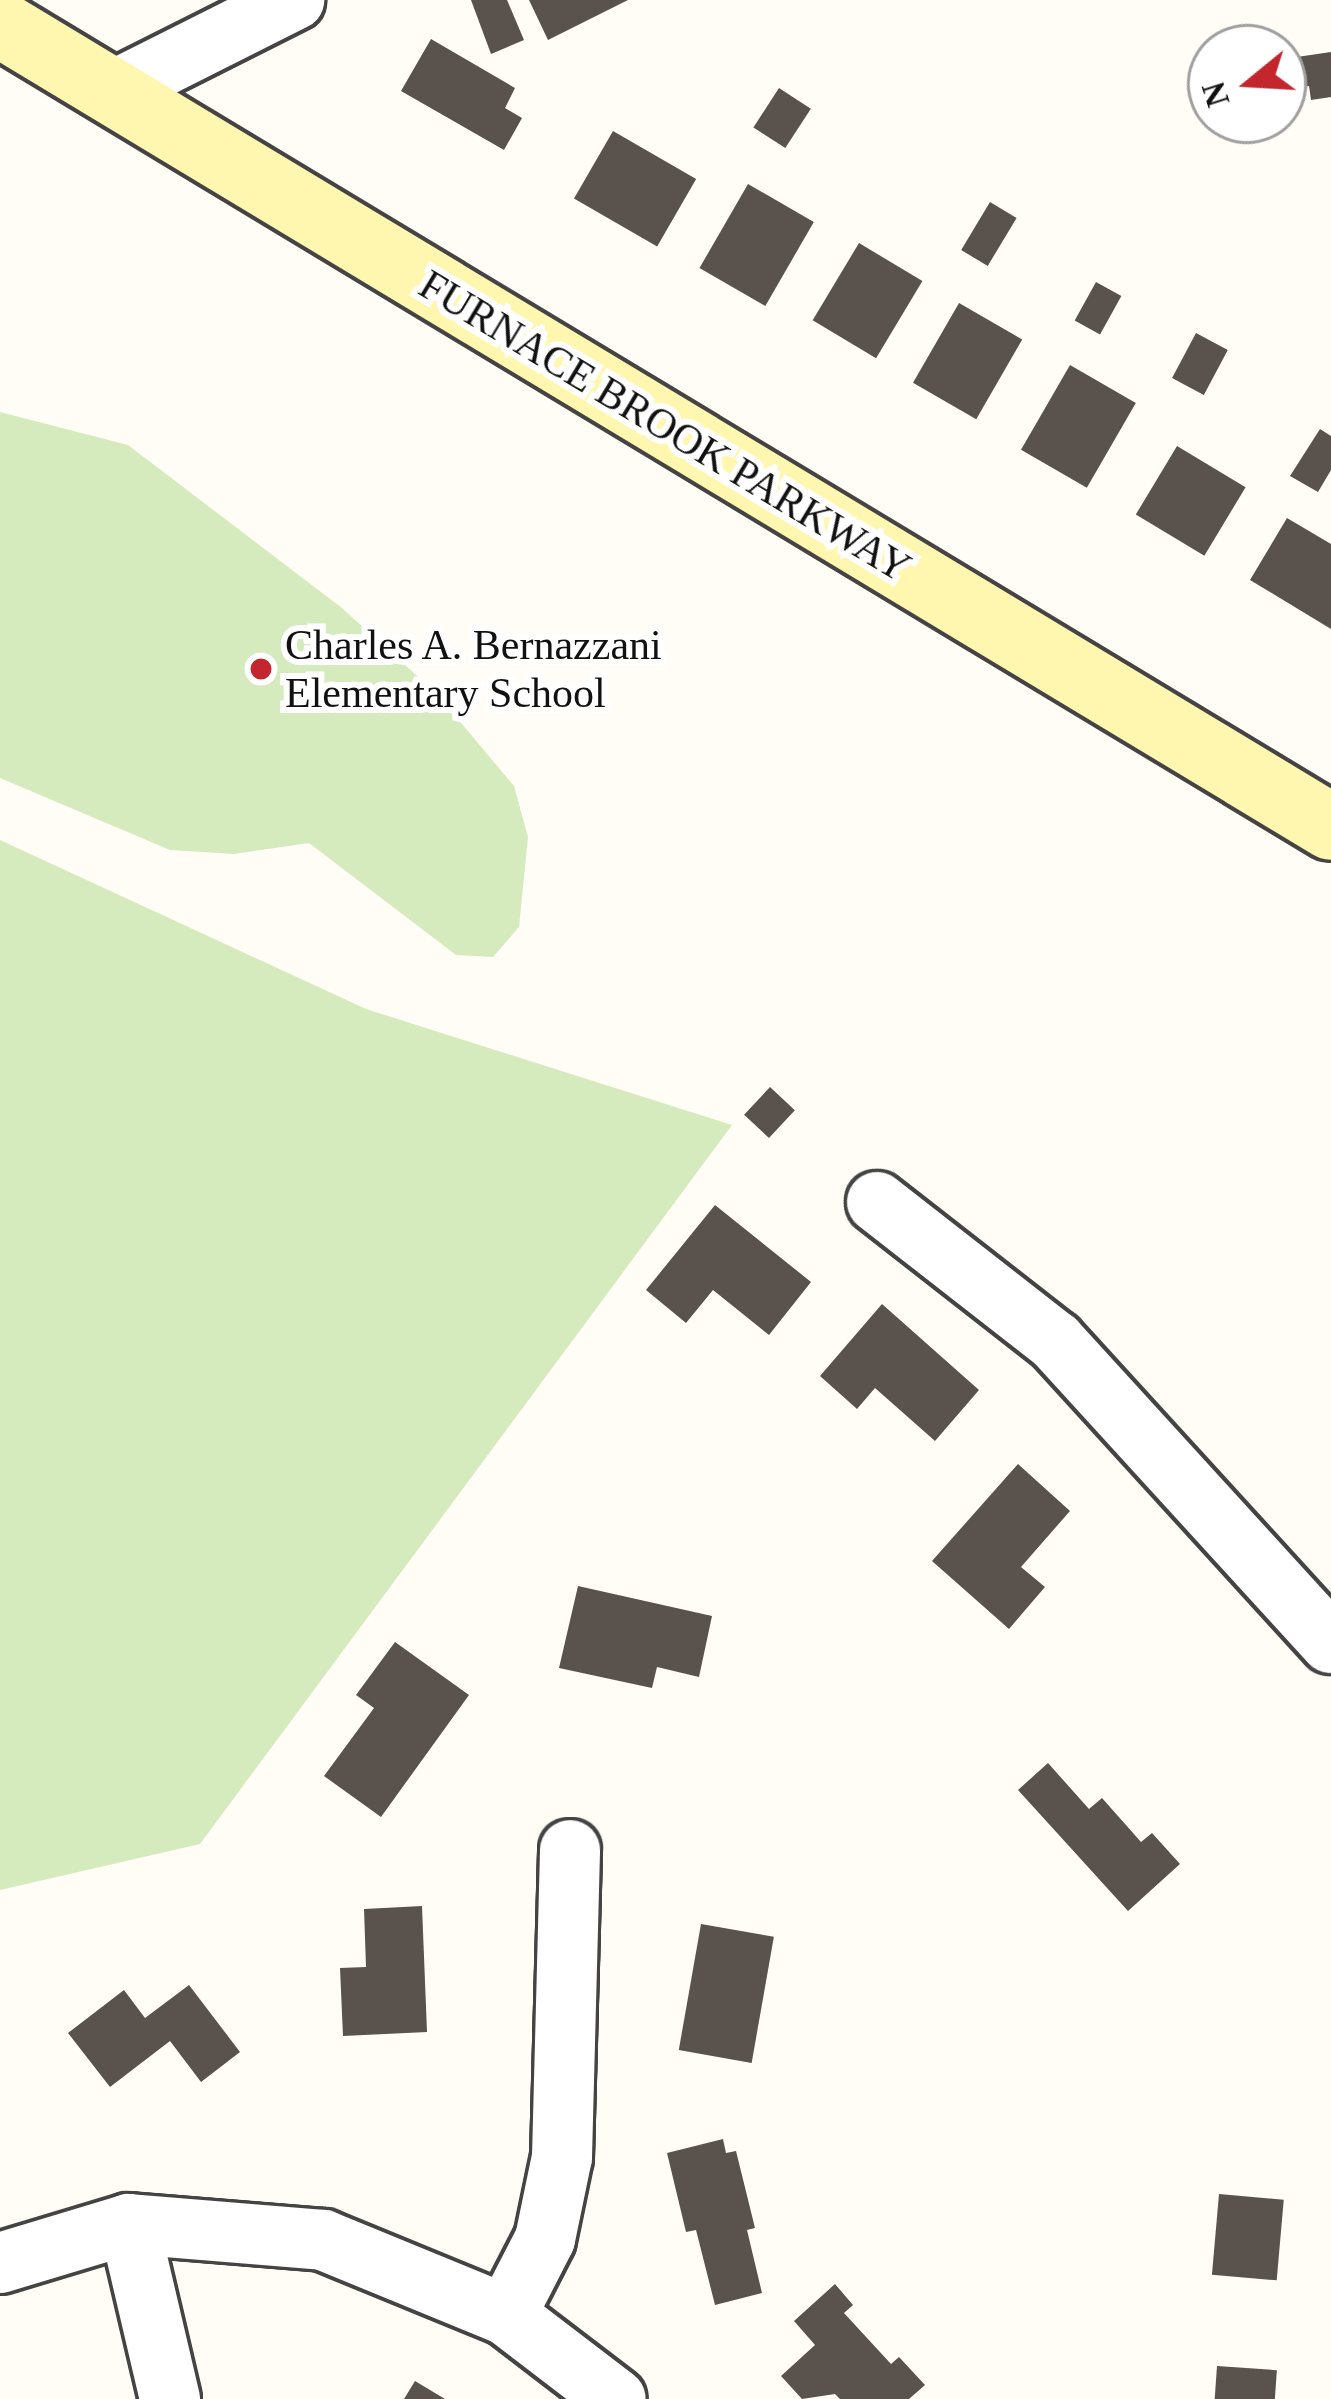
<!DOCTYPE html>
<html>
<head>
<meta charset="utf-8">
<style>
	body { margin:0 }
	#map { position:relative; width:1331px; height:2399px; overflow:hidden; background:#fffdf5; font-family:Georgia,serif }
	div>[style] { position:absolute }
	.green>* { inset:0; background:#d5ebbd }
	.building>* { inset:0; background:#5a524d; transform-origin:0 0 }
	.roads { filter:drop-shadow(3px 0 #444) drop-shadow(-3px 0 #444) drop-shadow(0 3px #444) drop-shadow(0 -3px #444) }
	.street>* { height:60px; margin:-30px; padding:0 30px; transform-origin:30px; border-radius:30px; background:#fff }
	.secondary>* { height:66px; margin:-33px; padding:0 33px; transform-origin:33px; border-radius:33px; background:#fff6b0 }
	.dots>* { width:33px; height:33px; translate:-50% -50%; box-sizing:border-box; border:6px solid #fff; border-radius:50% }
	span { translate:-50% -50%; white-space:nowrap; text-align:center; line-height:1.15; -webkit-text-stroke:12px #fff; paint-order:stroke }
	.street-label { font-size:42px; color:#111 }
	.poi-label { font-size:42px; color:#111 }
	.left { translate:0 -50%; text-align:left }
	.north { position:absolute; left:1187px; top:24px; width:120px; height:120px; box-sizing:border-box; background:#fff; border:3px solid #a0a0a0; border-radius:50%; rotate:252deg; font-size:33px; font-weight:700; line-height:48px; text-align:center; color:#111 }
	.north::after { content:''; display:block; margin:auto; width:42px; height:54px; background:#c4262e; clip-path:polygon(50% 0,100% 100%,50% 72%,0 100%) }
</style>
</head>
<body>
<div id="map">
	<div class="green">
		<i style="clip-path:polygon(0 412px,128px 445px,342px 608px,436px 693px,514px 786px,528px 837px,519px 927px,493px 957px,456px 955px,309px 843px,234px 854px,170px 850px,0 778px)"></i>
		<i style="clip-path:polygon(0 840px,366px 1009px,732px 1125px,200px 1844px,0 1890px)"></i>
	</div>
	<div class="building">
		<i style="clip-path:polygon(471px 0,507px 0,524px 40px,491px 54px)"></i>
		<i style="clip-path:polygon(529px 0,628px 0,548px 40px)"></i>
		<i style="clip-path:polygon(431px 39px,515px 88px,505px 108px,522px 118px,504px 150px,401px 91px)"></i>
		<i style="clip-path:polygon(1331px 52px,1331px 97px,1311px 100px,1309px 86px,1283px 90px,1283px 59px)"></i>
		<i style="left:779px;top:88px;width:38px;height:47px;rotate:33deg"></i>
		<i style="left:613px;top:131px;width:96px;height:78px;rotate:30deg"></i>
		<i style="left:748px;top:184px;width:76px;height:97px;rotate:30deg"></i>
		<i style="left:990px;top:202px;width:31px;height:56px;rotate:31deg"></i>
		<i style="left:859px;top:243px;width:74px;height:90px;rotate:31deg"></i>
		<i style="left:1096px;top:282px;width:29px;height:44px;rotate:29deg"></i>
		<i style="left:959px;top:303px;width:73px;height:92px;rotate:30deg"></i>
		<i style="left:1196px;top:333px;width:36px;height:51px;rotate:28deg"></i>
		<i style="left:1070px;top:365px;width:76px;height:98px;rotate:30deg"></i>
		<i style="clip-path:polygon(1320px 429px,1331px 436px,1331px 470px,1318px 492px,1290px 476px)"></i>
		<i style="left:1177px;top:446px;width:80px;height:80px;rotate:31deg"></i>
		<i style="clip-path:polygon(1287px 518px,1331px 544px,1331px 629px,1250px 580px)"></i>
		<i style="left:770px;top:1087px;width:34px;height:38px;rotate:43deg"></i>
		<i style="clip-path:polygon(715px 1205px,811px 1282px,769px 1335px,713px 1290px,686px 1323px,646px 1290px)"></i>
		<i style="clip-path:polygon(882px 1304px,979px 1390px,935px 1441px,875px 1388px,857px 1409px,820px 1376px)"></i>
		<i style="clip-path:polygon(1018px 1464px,1070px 1511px,1021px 1567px,1045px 1587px,1009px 1629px,932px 1561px)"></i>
		<i style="clip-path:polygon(578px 1586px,712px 1616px,699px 1677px,657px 1667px,652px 1688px,559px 1668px)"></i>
		<i style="clip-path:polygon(395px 1642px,469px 1695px,381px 1817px,324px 1776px,374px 1708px,356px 1695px)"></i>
		<i style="clip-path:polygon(1048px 1763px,1089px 1809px,1102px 1798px,1141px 1842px,1152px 1833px,1180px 1864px,1128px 1911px,1018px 1790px)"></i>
		<i style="clip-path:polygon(422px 1906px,427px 2032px,343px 2036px,340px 1968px,366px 1967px,364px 1909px)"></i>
		<i style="left:701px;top:1924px;width:74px;height:128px;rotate:10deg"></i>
		<i style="clip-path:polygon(189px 1985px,240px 2052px,201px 2082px,170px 2041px,110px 2087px,68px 2033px,124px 1990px,145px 2018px)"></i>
		<i style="clip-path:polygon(723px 2139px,726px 2153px,736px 2151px,755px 2228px,747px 2230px,762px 2293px,715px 2305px,696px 2230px,686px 2232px,667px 2153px)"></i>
		<i style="left:1219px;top:2194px;width:65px;height:81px;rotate:5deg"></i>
		<i style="clip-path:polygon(835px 2284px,853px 2305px,844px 2313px,891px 2364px,899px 2357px,925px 2385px,909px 2399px,840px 2399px,835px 2394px,802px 2399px,781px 2376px,815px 2345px,794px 2321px)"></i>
		<i style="left:1217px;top:2366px;width:60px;height:33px;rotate:4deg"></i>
		<i style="clip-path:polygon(415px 2381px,445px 2399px,404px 2399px)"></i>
	</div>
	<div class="roads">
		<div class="street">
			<i style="left:113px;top:91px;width:203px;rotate:-26.7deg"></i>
			<i style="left:877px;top:1202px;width:226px;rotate:38deg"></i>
			<i style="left:1055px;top:1341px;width:409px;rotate:47.6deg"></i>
			<i style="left:129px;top:2224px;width:180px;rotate:76.8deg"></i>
			<i style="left:0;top:2263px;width:135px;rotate:-16.8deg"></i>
			<i style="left:129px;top:2224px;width:195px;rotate:4.7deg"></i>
			<i style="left:323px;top:2240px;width:198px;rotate:22.3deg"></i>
			<i style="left:506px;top:2315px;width:138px;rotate:37.4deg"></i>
			<i style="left:506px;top:2315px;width:85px;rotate:-62.8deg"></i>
			<i style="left:545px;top:2239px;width:84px;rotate:-78.3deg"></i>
			<i style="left:562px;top:2157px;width:307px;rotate:-88.5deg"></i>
		</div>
		<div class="secondary">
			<i style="left:0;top:24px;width:1554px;rotate:31.1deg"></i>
		</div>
	</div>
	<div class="dots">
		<i style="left:261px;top:669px;background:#c4262e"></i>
	</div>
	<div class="street-label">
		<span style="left:665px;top:426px;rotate:31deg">FURNACE BROOK PARKWAY</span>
	</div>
	<div class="poi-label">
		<span class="left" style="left:285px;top:669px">Charles A. Bernazzani<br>Elementary School</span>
	</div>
	<div class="north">N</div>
</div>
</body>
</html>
